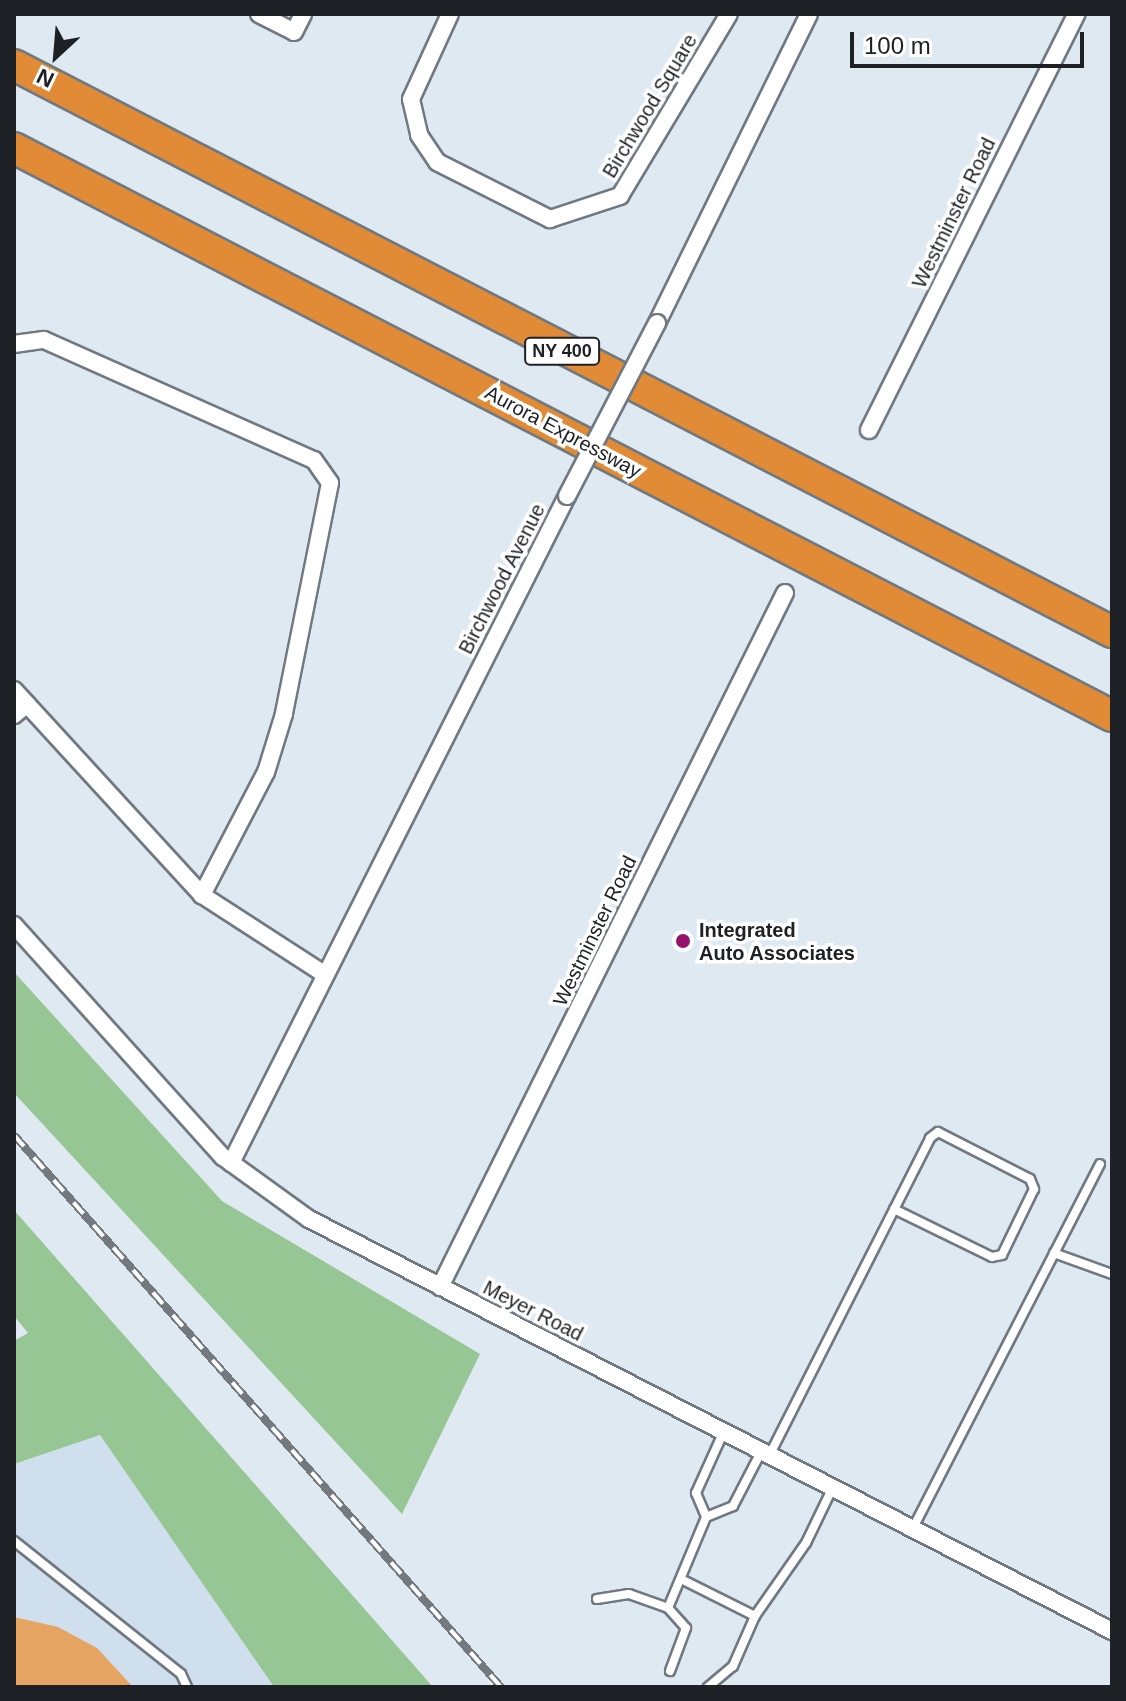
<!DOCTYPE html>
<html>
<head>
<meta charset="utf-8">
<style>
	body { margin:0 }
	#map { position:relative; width:1126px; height:1701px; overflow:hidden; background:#dfe9f2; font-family:Helvetica,sans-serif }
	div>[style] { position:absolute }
	.built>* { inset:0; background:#cfdfed }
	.green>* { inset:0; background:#96c694 }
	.building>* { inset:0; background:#e6a463 }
	.roads { filter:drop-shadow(2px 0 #707981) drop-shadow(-2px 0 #707981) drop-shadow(0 2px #707981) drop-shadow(0 -2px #707981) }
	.lane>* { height:8px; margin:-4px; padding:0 4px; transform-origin:4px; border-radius:4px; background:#fff }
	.street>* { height:16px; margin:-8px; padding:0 8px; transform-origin:8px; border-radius:8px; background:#fff }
	.highway>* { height:30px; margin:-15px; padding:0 15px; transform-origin:15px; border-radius:15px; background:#e18b37 }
	.rail>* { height:8px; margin-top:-4px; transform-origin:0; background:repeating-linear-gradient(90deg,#fff 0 15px,#73797f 0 30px); box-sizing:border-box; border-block:2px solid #73797f }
	.bridges { filter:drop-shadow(2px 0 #707981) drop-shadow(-2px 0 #707981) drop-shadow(0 2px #707981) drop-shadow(0 -2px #707981) }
	.street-bridge>* { height:16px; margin:-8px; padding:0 8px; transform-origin:8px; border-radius:8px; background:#fff }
	.dots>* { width:22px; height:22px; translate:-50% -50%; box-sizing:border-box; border:4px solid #fff; border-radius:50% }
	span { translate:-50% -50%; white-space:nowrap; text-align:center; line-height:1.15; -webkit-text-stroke:7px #fff; paint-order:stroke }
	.shield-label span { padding:2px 6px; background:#fff; border:2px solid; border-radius:6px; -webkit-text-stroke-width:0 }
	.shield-label { font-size:18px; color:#1d2024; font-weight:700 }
	.street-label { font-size:20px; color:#1d2024 }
	.poi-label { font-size:20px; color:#1d2024; font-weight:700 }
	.left { translate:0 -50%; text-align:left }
	.frame { position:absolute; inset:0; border:16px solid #1d2024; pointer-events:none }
	.north { position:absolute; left:16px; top:16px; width:80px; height:80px; -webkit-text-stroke:6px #fff; paint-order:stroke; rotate:206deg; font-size:22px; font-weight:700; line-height:32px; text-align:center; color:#1d2024 }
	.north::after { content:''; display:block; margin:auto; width:28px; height:36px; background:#1d2024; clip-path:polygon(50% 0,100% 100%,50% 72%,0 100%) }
	.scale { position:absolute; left:850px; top:32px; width:234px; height:36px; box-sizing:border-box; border:4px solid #1d2024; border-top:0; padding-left:10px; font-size:24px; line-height:28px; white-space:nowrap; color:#1d2024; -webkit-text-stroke:6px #fff; paint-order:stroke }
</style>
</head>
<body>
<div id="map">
	<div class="built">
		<i style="clip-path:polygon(100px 1435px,274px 1687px,14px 1687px,14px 1464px)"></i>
	</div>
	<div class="green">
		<i style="clip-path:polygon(14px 972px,222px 1201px,480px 1354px,402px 1514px,14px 1093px)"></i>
		<i style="clip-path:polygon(14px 1210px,433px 1687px,274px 1687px,100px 1435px,14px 1464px,14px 1341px,28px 1333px,14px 1316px)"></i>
	</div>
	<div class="building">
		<i style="clip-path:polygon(14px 1617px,58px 1627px,97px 1648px,133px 1687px,14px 1687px)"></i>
	</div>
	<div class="roads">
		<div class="lane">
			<i style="left:1054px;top:1253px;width:62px;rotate:19.9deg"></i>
			<i style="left:724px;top:1431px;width:68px;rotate:114.3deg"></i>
			<i style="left:696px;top:1493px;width:26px;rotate:67deg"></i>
			<i style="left:706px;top:1517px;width:29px;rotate:-22deg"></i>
			<i style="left:733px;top:1506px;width:63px;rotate:-62.6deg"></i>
			<i style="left:770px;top:1454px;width:354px;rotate:-63.1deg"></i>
			<i style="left:930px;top:1138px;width:10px;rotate:-37deg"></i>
			<i style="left:938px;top:1132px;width:103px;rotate:27.1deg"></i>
			<i style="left:1030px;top:1179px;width:11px;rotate:68deg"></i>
			<i style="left:1034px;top:1189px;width:73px;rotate:115.9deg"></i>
			<i style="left:1002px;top:1255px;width:10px;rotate:169deg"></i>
			<i style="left:992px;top:1257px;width:109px;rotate:-153.9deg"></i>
			<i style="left:913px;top:1528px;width:409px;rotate:-62.8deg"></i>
			<i style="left:14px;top:1541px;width:213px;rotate:38.5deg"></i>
			<i style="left:181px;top:1674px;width:14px;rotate:65deg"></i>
			<i style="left:681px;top:1579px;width:83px;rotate:26.6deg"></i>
			<i style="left:755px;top:1616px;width:55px;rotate:113.7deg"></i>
			<i style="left:733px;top:1666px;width:33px;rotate:140deg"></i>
			<i style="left:597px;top:1599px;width:32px;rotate:-9deg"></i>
			<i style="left:629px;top:1594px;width:41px;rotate:19.7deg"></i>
			<i style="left:755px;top:1616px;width:89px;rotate:-55.1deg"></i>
			<i style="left:806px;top:1543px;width:62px;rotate:-64.3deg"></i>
			<i style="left:670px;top:1671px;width:46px;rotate:-69.6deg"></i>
			<i style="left:686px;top:1628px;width:27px;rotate:-132deg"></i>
			<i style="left:668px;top:1608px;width:99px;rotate:-67.3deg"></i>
		</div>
		<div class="street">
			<i style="left:259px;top:14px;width:39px;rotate:27deg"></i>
			<i style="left:294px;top:32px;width:20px;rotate:-63deg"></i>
			<i style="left:450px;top:14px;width:94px;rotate:114.6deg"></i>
			<i style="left:411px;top:99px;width:37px;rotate:77deg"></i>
			<i style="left:419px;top:135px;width:32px;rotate:56deg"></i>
			<i style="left:437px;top:162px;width:127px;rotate:26.8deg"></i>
			<i style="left:550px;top:219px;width:74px;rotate:-18.2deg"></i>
			<i style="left:620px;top:196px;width:212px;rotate:-59.1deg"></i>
			<i style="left:657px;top:323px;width:344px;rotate:-63.8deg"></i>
			<i style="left:14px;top:344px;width:30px;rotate:-8deg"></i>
			<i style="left:44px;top:340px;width:295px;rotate:24deg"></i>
			<i style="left:314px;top:460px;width:28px;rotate:55deg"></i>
			<i style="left:330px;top:483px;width:236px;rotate:101.3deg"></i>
			<i style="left:284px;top:714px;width:61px;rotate:107.2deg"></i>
			<i style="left:266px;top:772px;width:139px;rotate:117.5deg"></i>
			<i style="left:869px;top:430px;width:465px;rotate:-63.5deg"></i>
			<i style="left:14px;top:690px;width:278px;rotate:47.5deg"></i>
			<i style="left:202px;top:895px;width:145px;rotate:32.9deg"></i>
			<i style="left:14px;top:715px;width:17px;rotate:-40deg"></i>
			<i style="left:14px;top:925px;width:312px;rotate:48deg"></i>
			<i style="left:223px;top:1157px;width:106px;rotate:35.8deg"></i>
			<i style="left:309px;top:1219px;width:903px;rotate:27.16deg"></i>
			<i style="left:231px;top:1163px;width:747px;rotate:-63.26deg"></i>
			<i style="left:440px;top:1287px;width:775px;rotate:-63.57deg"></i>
		</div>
		<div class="highway">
			<i style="left:14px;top:65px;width:1236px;rotate:27.31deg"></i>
			<i style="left:14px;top:148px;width:1236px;rotate:27.35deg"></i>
		</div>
	</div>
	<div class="rail">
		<i style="left:14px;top:1135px;width:736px;rotate:48.58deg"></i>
	</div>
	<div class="bridges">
		<div class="street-bridge">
			<i style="left:567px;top:496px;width:195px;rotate:-62.5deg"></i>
		</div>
	</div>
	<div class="dots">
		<i style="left:683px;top:941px;background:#93136d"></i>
	</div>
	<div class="shield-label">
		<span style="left:562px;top:351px">NY 400</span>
	</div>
	<div class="street-label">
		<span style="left:650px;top:106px;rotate:-59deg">Birchwood Square</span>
		<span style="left:954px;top:213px;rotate:-64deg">Westminster Road</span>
		<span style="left:563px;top:432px;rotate:28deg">Aurora Expressway</span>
		<span style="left:502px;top:579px;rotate:-63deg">Birchwood Avenue</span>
		<span style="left:595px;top:931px;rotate:-64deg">Westminster Road</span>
		<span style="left:533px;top:1311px;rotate:27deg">Meyer Road</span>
	</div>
	<div class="poi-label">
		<span class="left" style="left:699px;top:942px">Integrated<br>Auto Associates</span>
	</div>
	<div class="frame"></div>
	<div class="north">N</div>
	<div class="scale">100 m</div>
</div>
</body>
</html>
